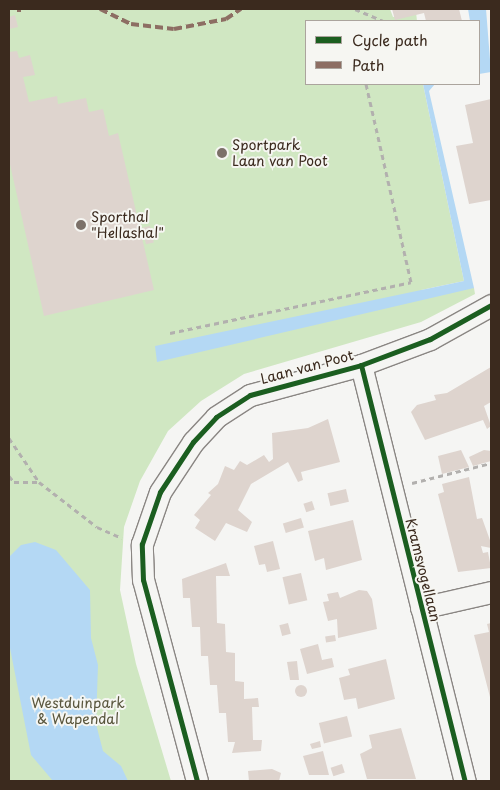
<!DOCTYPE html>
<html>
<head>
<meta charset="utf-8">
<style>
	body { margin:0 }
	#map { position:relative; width:500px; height:790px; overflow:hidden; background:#f5f5f3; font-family:"Playpen Sans",sans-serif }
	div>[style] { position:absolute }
	.green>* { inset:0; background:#d0e7c2 }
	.water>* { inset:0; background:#b4d8f4 }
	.building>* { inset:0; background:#ded4ce; transform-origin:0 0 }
	.round { border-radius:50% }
	.path>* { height:3px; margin-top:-1.5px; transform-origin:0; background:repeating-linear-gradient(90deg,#b2b0ae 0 5px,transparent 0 9px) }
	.roads { filter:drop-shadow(1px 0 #8a8683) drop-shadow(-1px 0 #8a8683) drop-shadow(0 1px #8a8683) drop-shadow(0 -1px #8a8683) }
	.street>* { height:21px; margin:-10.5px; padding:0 10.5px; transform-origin:10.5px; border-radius:10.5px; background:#f5f5f3 }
	.quiet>* { height:4px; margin-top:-2px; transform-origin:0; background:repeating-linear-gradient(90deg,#8d6e63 0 8px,transparent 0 12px) }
	.cycleway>* { height:5px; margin:-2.5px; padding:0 2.5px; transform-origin:2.5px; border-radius:2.5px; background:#1b5e20 }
	.dots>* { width:14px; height:14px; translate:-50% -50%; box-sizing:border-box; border:2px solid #f6f6f2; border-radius:50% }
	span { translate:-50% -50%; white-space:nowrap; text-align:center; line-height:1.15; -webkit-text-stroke:4px #f6f6f2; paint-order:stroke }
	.poi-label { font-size:14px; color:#3b2a1e }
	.left { translate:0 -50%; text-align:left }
	.street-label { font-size:14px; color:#3b2a1e }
	.park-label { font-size:14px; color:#59563d }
	.frame { position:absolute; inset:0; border:10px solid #3b2a1e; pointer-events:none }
	.legend { position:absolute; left:305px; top:20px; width:175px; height:65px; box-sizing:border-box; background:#f6f6f2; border:1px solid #aba49d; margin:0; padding:6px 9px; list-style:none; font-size:15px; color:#3b2a1e }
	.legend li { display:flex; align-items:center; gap:10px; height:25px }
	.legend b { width:25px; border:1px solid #aba49d }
</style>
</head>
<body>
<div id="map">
	<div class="green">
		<i style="clip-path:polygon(9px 9px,390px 9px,393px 17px,416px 12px,417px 21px,306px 21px,306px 84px,423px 84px,464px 281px,421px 290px,474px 288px,475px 294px,421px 322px,244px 374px,201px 401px,168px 431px,140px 481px,124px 527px,120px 590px,136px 664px,171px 781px,9px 781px)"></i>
	</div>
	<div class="water">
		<i style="clip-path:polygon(468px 9px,486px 9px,491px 72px,479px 74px,479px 21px,470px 21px)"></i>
		<i style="clip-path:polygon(423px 84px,435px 84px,429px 91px,474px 288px,157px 362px,155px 346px,464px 281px)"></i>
		<i style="clip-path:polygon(35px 542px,56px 550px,90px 590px,91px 638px,98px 665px,96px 724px,103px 751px,121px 766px,128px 781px,53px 781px,31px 755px,9px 643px,9px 557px,21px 545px)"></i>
	</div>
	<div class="building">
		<i style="clip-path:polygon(392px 9px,459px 9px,462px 21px,426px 21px,424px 13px,395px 20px)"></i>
		<i style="clip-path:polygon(15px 15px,18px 27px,9px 29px,9px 17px)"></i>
		<i style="clip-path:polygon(17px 51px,19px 58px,30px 55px,35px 75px,23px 77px,29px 102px,57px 96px,58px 104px,86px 98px,89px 112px,103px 109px,109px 136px,118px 133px,154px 290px,44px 316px,9px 160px,9px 52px)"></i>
		<i style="clip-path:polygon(491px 99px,491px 200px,469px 204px,456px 146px,473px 143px,465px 105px)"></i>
		<i style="left:150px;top:226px;width:17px;height:8px;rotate:77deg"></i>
		<i style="clip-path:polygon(491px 367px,491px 402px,484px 406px,491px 426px,487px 429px,483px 420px,425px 440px,411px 412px,417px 405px,436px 400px,434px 395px,447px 393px)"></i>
		<i style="clip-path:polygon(328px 419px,340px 462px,301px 472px,303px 480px,298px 482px,288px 462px,251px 484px,238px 510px,252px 522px,247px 532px,226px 523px,215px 541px,195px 528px,200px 520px,194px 515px,211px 495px,208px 493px,218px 484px,225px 466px,234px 470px,240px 461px,247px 465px,264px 455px,269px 462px,273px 459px,272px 433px,308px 428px)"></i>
		<i style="clip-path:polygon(461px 450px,469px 467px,442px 474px,438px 456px)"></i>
		<i style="clip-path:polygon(484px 450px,491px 451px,491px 461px,473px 466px,469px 457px)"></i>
		<i style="clip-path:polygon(469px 477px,477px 519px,482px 518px,491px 543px,491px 548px,481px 546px,483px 553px,488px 552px,491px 568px,458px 572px,438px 494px,444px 492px,442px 484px)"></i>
		<i style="left:346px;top:489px;width:13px;height:19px;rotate:77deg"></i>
		<i style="left:312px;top:501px;width:9px;height:9px;rotate:72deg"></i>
		<i style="left:301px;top:518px;width:10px;height:19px;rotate:73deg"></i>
		<i style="clip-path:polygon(353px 520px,362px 560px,326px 570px,324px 558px,315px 561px,308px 531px)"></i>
		<i style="clip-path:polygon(273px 541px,280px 569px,267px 572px,265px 564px,259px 565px,254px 546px)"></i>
		<i style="clip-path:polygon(226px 563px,230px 576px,216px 576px,217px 623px,225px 624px,226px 652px,235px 653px,235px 681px,244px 682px,244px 699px,258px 698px,259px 707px,252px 707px,253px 740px,262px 740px,261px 751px,232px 753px,235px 742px,228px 742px,226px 713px,219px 713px,217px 685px,210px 685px,208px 656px,201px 656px,200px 627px,192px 627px,190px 598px,183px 598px,182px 579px)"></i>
		<i style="left:301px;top:573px;width:28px;height:19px;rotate:77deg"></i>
		<i style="clip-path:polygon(359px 590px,367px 591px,372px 599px,377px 629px,338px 638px,337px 619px,328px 621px,323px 602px,329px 601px,327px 594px,338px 592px,340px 598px)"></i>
		<i style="left:288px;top:623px;width:11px;height:9px;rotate:75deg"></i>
		<i style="clip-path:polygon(491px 623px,491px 701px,474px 635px,489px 632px,487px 624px)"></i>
		<i style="left:335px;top:635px;width:6px;height:10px;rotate:81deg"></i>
		<i style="clip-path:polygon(318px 644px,322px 660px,332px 658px,334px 667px,307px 674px,300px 649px)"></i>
		<i style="clip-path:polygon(386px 659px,395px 699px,358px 709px,356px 698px,344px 700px,339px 678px,350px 675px,348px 669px)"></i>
		<i style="clip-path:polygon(297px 661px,299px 680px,290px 680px,287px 662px)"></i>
		<i class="round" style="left:295px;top:685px;width:12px;height:12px"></i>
		<i style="left:347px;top:716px;width:21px;height:29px;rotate:76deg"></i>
		<i style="clip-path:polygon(401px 728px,416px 779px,367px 779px,360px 754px,372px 748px,369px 735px)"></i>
		<i style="clip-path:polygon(320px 741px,321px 747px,312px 749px,310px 744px)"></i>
		<i style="clip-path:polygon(323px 751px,329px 775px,309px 775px,303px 756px)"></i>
		<i style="left:342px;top:764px;width:9px;height:12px;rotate:72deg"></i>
		<i style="clip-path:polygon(272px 769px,281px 773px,279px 781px,249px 781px,248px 771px)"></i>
	</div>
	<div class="path">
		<i style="left:355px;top:9px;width:30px;rotate:23deg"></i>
		<i style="left:170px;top:333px;width:246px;rotate:-11.9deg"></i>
		<i style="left:411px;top:282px;width:203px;rotate:-102.8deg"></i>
		<i style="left:9px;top:438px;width:53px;rotate:55.7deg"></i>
		<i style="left:39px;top:482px;width:73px;rotate:37.8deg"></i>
		<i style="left:97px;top:527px;width:27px;rotate:24deg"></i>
		<i style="left:9px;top:476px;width:8px;rotate:50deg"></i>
		<i style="left:14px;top:482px;width:25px"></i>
		<i style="left:412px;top:483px;width:81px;rotate:-14.2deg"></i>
	</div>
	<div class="roads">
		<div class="street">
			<i style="left:361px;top:365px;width:429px;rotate:76deg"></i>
			<i style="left:421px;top:608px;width:72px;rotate:-12.9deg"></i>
			<i style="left:197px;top:781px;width:208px;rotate:-105deg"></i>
			<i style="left:143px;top:580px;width:36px;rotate:-92deg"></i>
			<i style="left:142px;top:544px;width:55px;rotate:-70.9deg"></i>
			<i style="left:160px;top:492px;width:60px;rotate:-56.6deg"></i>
			<i style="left:193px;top:442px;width:34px;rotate:-47deg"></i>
			<i style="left:216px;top:417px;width:40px;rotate:-32.9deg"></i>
			<i style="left:250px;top:395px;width:115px;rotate:-15.1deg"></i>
			<i style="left:361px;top:365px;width:74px;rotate:-20.6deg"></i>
			<i style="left:430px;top:339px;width:70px;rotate:-29.1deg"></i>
		</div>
	</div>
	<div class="quiet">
		<i style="left:19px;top:9px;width:3px;rotate:90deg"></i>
		<i style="left:100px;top:9px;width:34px;rotate:26deg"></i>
		<i style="left:131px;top:24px;width:43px;rotate:6.6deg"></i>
		<i style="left:174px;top:29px;width:53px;rotate:-10.9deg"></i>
		<i style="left:226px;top:19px;width:18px;rotate:-34deg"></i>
	</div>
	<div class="cycleway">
		<i style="left:361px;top:365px;width:429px;rotate:76deg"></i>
		<i style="left:197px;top:781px;width:208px;rotate:-105deg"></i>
		<i style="left:143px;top:580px;width:36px;rotate:-92deg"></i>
		<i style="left:142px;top:544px;width:55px;rotate:-70.9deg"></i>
		<i style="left:160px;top:492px;width:60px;rotate:-56.6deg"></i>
		<i style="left:193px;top:442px;width:34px;rotate:-47deg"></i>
		<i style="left:216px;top:417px;width:40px;rotate:-32.9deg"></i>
		<i style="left:250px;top:395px;width:115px;rotate:-15.1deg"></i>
		<i style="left:361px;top:365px;width:74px;rotate:-20.6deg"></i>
		<i style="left:430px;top:339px;width:70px;rotate:-29.1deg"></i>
	</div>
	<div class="dots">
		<i style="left:222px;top:153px;background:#7c7169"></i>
		<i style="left:81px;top:225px;background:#7c7169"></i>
	</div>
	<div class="poi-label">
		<span class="left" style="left:232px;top:153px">Sportpark<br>Laan van Poot</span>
		<span class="left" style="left:91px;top:225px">Sporthal<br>"Hellashal"</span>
	</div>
	<div class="street-label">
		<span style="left:307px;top:367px;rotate:-15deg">Laan van Poot</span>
		<span style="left:423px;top:570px;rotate:76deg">Kramsvogellaan</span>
	</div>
	<div class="park-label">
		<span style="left:78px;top:711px">Westduinpark<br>&amp; Wapendal</span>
	</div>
	<div class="frame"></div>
	<ul class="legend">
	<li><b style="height:6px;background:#1b5e20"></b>Cycle path</li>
	<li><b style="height:6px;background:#8d6e63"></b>Path</li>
	</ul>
</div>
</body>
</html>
